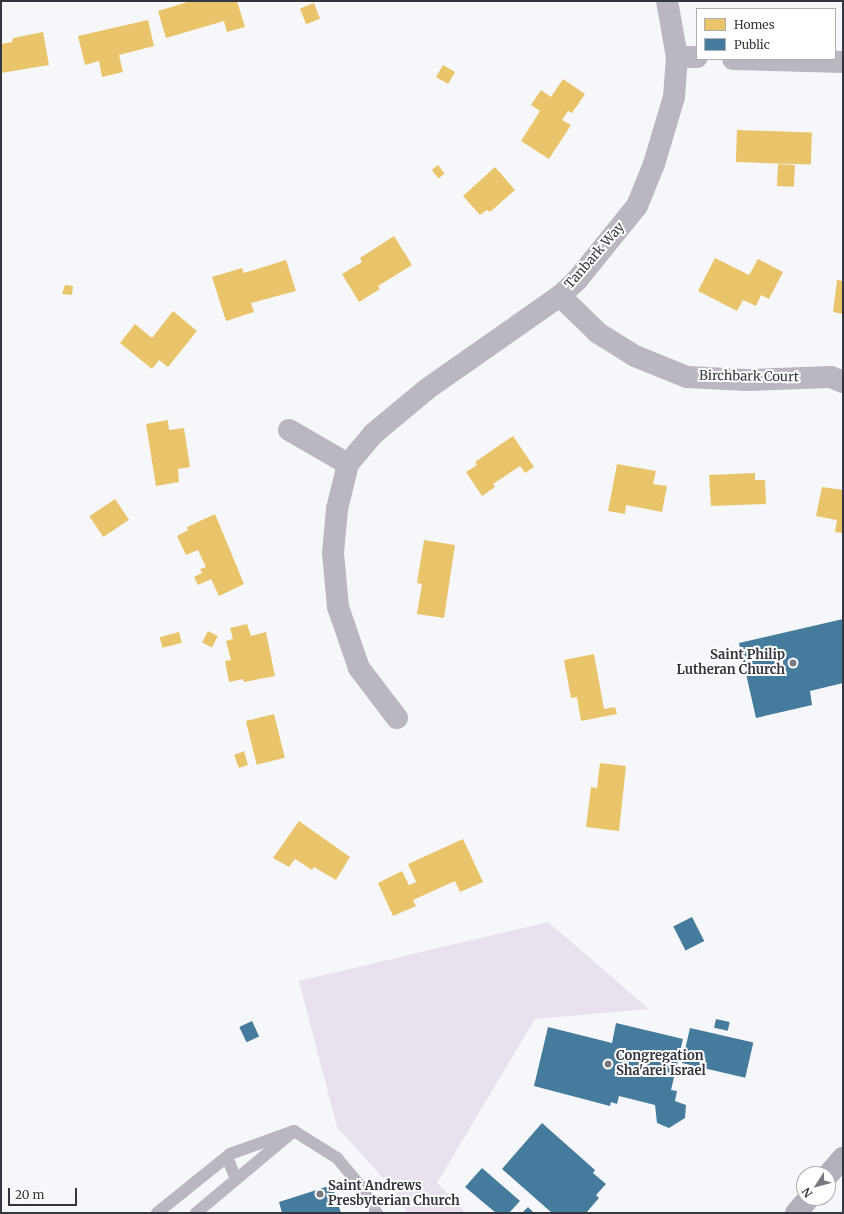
<!DOCTYPE html>
<html>
<head>
<meta charset="utf-8">
<style>
	body { margin:0 }
	#map { position:relative; width:844px; height:1214px; overflow:hidden; background:#f6f7fb; font-family:Merriweather,serif }
	div>[style] { position:absolute }
	.green>* { inset:0; background:#e9e1ed }
	.homes>* { inset:0; background:#e9c46a; transform-origin:0 0 }
	.public>* { inset:0; background:#457b9d; transform-origin:0 0 }
	.service>* { height:12px; margin:-6px; padding:0 6px; transform-origin:6px; border-radius:6px; background:#bab7c1 }
	.minor>* { height:22px; margin:-11px; padding:0 11px; transform-origin:11px; border-radius:11px; background:#bab7c1 }
	.primary>* { height:22px; margin:-11px; padding:0 11px; transform-origin:11px; border-radius:11px; background:#b2b0ba }
	.dots>* { width:11px; height:11px; translate:-50% -50%; box-sizing:border-box; border:2px solid #fff; border-radius:50% }
	span { translate:-50% -50%; white-space:nowrap; text-align:center; line-height:1.15; -webkit-text-stroke:4px #fff; paint-order:stroke }
	.street-label { font-size:13px; color:#35373f }
	.poi-label { font-size:13px; color:#35373f; font-weight:700 }
	.right { translate:-100% -50%; text-align:right }
	.left { translate:0 -50%; text-align:left }
	.frame { position:absolute; inset:0; border:2px solid #35373f; pointer-events:none }
	.legend { position:absolute; left:696px; top:8px; width:140px; height:52px; box-sizing:border-box; background:#fff; border:1px solid #aeafb2; margin:0; padding:5px 7px; list-style:none; font-size:12px; color:#35373f }
	.legend li { display:flex; align-items:center; gap:8px; height:20px }
	.legend b { width:20px; border:1px solid #aeafb2 }
	.north { position:absolute; left:796px; top:1166px; width:40px; height:40px; box-sizing:border-box; background:#fff; border:1px solid #aeafb2; border-radius:50%; rotate:234deg; font-size:11px; font-weight:700; line-height:16px; text-align:center; color:#35373f }
	.north::after { content:''; display:block; margin:auto; width:14px; height:18px; background:#797a81; clip-path:polygon(50% 0,100% 100%,50% 72%,0 100%) }
	.scale { position:absolute; left:8px; top:1188px; width:69px; height:18px; box-sizing:border-box; border:2px solid #35373f; border-top:0; padding-left:5px; font-size:12px; line-height:14px; white-space:nowrap; color:#35373f; -webkit-text-stroke:3px #fff; paint-order:stroke }
</style>
</head>
<body>
<div id="map">
	<div class="green">
		<i style="clip-path:polygon(548px 922px,649px 1009px,535px 1019px,437px 1183px,466px 1213px,406px 1213px,401px 1198px,337px 1127px,299px 981px)"></i>
	</div>
	<div class="homes">
		<i style="clip-path:polygon(191px 1px,237px 1px,245px 27px,227px 32px,224px 21px,166px 38px,158px 11px)"></i>
		<i style="left:314px;top:3px;width:17px;height:15px;rotate:69deg"></i>
		<i style="clip-path:polygon(148px 20px,154px 46px,119px 55px,123px 72px,102px 77px,99px 61px,85px 65px,78px 36px)"></i>
		<i style="clip-path:polygon(43px 32px,49px 65px,1px 73px,1px 44px,12px 42px,13px 38px)"></i>
		<i style="left:443px;top:65px;width:14px;height:14px;rotate:30deg"></i>
		<i style="clip-path:polygon(563px 79px,585px 94px,572px 113px,568px 111px,562px 120px,571px 125px,549px 159px,521px 141px,540px 111px,531px 105px,541px 90px,551px 97px)"></i>
		<i style="left:737px;top:130px;width:75px;height:32px;rotate:2deg"></i>
		<i style="left:778px;top:164px;width:17px;height:22px;rotate:3deg"></i>
		<i style="left:438px;top:165px;width:11px;height:8px;rotate:52deg"></i>
		<i style="clip-path:polygon(495px 167px,515px 190px,490px 212px,487px 210px,480px 215px,463px 196px)"></i>
		<i style="clip-path:polygon(394px 236px,412px 265px,378px 286px,380px 289px,359px 302px,342px 274px,362px 262px,360px 258px)"></i>
		<i style="clip-path:polygon(715px 258px,749px 275px,758px 259px,783px 272px,769px 299px,761px 295px,756px 306px,743px 300px,737px 311px,698px 291px)"></i>
		<i style="clip-path:polygon(286px 260px,296px 291px,251px 303px,254px 312px,226px 321px,212px 277px,242px 268px,244px 273px)"></i>
		<i style="clip-path:polygon(837px 280px,843px 281px,843px 314px,833px 312px)"></i>
		<i style="clip-path:polygon(65px 285px,73px 286px,72px 295px,62px 294px)"></i>
		<i style="clip-path:polygon(173px 311px,197px 331px,168px 367px,159px 360px,152px 369px,120px 343px,135px 324px,152px 338px)"></i>
		<i style="clip-path:polygon(168px 420px,169px 430px,184px 428px,190px 467px,178px 469px,179px 482px,156px 486px,146px 424px)"></i>
		<i style="clip-path:polygon(513px 436px,534px 467px,525px 473px,520px 466px,493px 484px,495px 487px,482px 496px,466px 472px,477px 465px,475px 462px)"></i>
		<i style="clip-path:polygon(617px 464px,656px 471px,653px 484px,667px 486px,662px 512px,626px 505px,625px 514px,608px 511px)"></i>
		<i style="clip-path:polygon(755px 473px,755px 480px,765px 480px,766px 504px,711px 506px,709px 475px)"></i>
		<i style="clip-path:polygon(822px 487px,843px 490px,843px 533px,835px 532px,837px 520px,816px 516px)"></i>
		<i style="left:115px;top:499px;width:25px;height:31px;rotate:56deg"></i>
		<i style="clip-path:polygon(215px 514px,244px 584px,219px 596px,211px 579px,198px 585px,194px 577px,202px 573px,200px 569px,206px 567px,198px 550px,186px 555px,177px 536px,188px 530px,187px 527px)"></i>
		<i style="clip-path:polygon(424px 540px,455px 545px,444px 618px,417px 614px,422px 584px,417px 583px)"></i>
		<i style="clip-path:polygon(247px 624px,251px 636px,266px 632px,275px 676px,244px 682px,243px 679px,229px 682px,225px 661px,231px 660px,226px 641px,233px 639px,230px 628px)"></i>
		<i style="left:208px;top:631px;width:11px;height:13px;rotate:27deg"></i>
		<i style="left:179px;top:632px;width:11px;height:20px;rotate:75deg"></i>
		<i style="clip-path:polygon(594px 654px,604px 709px,615px 707px,617px 714px,581px 721px,577px 697px,571px 698px,564px 660px)"></i>
		<i style="left:274px;top:714px;width:45px;height:29px;rotate:76deg"></i>
		<i style="clip-path:polygon(244px 751px,248px 765px,239px 768px,234px 755px)"></i>
		<i style="clip-path:polygon(600px 763px,626px 766px,619px 831px,586px 827px,591px 787px,597px 788px)"></i>
		<i style="clip-path:polygon(299px 821px,350px 857px,336px 880px,314px 867px,312px 870px,295px 859px,289px 867px,273px 858px)"></i>
		<i style="clip-path:polygon(463px 839px,483px 882px,460px 892px,455px 881px,413px 900px,416px 906px,393px 916px,378px 883px,402px 871px,409px 885px,416px 882px,408px 864px)"></i>
	</div>
	<div class="public">
		<i style="clip-path:polygon(843px 619px,843px 683px,810px 691px,812px 705px,756px 718px,739px 643px)"></i>
		<i style="left:692px;top:917px;width:27px;height:21px;rotate:63deg"></i>
		<i style="left:716px;top:1019px;width:14px;height:9px;rotate:12deg"></i>
		<i style="left:252px;top:1021px;width:17px;height:14px;rotate:65deg"></i>
		<i style="clip-path:polygon(616px 1023px,683px 1039px,671px 1090px,677px 1091px,675px 1101px,686px 1105px,685px 1118px,669px 1128px,657px 1123px,655px 1105px,619px 1096px,617px 1104px,611px 1102px,610px 1106px,534px 1086px,548px 1027px,612px 1043px)"></i>
		<i style="left:690px;top:1028px;width:65px;height:36px;rotate:13deg"></i>
		<i style="clip-path:polygon(542px 1123px,595px 1170px,593px 1173px,606px 1184px,596px 1195px,599px 1198px,586px 1213px,552px 1213px,502px 1169px)"></i>
		<i style="clip-path:polygon(482px 1168px,520px 1201px,509px 1213px,496px 1213px,465px 1187px)"></i>
		<i style="clip-path:polygon(332px 1185px,341px 1213px,282px 1213px,279px 1202px)"></i>
		<i style="clip-path:polygon(528px 1207px,534px 1213px,522px 1213px)"></i>
	</div>
	<div class="service">
		<i style="left:294px;top:1131px;width:51px;rotate:32.1deg"></i>
		<i style="left:337px;top:1158px;width:35px;rotate:50deg"></i>
		<i style="left:360px;top:1185px;width:33px;rotate:59deg"></i>
		<i style="left:227px;top:1157px;width:24px;rotate:68deg"></i>
		<i style="left:157px;top:1213px;width:94px;rotate:-38.9deg"></i>
		<i style="left:230px;top:1154px;width:68px;rotate:-19.8deg"></i>
		<i style="left:294px;top:1131px;width:128px;rotate:140.1deg"></i>
	</div>
	<div class="minor">
		<i style="left:677px;top:57px;width:20px"></i>
		<i style="left:733px;top:59px;width:110px;rotate:1.6deg"></i>
		<i style="left:560px;top:296px;width:53px;rotate:44.2deg"></i>
		<i style="left:598px;top:333px;width:44px;rotate:31.9deg"></i>
		<i style="left:635px;top:356px;width:56px;rotate:22deg"></i>
		<i style="left:687px;top:377px;width:60px;rotate:2.9deg"></i>
		<i style="left:747px;top:380px;width:84px;rotate:-2deg"></i>
		<i style="left:831px;top:377px;width:13px;rotate:23deg"></i>
		<i style="left:289px;top:430px;width:68px;rotate:30deg"></i>
		<i style="left:397px;top:718px;width:63px;rotate:-127.2deg"></i>
		<i style="left:359px;top:668px;width:65px;rotate:-109deg"></i>
		<i style="left:338px;top:607px;width:54px;rotate:-95.3deg"></i>
		<i style="left:333px;top:553px;width:44px;rotate:-84.8deg"></i>
		<i style="left:337px;top:509px;width:46px;rotate:-76.3deg"></i>
		<i style="left:348px;top:464px;width:39px;rotate:-50deg"></i>
		<i style="left:373px;top:434px;width:70px;rotate:-39.8deg"></i>
		<i style="left:427px;top:389px;width:162px;rotate:-35deg"></i>
		<i style="left:560px;top:296px;width:23px;rotate:-43deg"></i>
		<i style="left:577px;top:280px;width:95px;rotate:-51deg"></i>
		<i style="left:637px;top:206px;width:45px;rotate:-68deg"></i>
		<i style="left:654px;top:164px;width:70px;rotate:-73.4deg"></i>
		<i style="left:674px;top:97px;width:40px;rotate:-85.7deg"></i>
		<i style="left:677px;top:57px;width:57px;rotate:-100.1deg"></i>
	</div>
	<div class="primary">
		<i style="left:828px;top:1175px;width:23px;rotate:-49deg"></i>
		<i style="left:796px;top:1213px;width:20px;rotate:-49deg"></i>
	</div>
	<div class="dots">
		<i style="left:793px;top:663px;background:#797a81"></i>
		<i style="left:608px;top:1064px;background:#797a81"></i>
		<i style="left:320px;top:1194px;background:#797a81"></i>
	</div>
	<div class="street-label">
		<span style="left:595px;top:256px;rotate:-49deg">Tanbark Way</span>
		<span style="left:749px;top:377px;rotate:1deg">Birchbark Court</span>
	</div>
	<div class="poi-label">
		<span class="right" style="left:785px;top:663px">Saint Philip<br>Lutheran Church</span>
		<span class="left" style="left:616px;top:1064px">Congregation<br>Sha'arei Israel</span>
		<span class="left" style="left:328px;top:1194px">Saint Andrews<br>Presbyterian Church</span>
	</div>
	<div class="frame"></div>
	<ul class="legend">
	<li><b style="height:11px;background:#e9c46a"></b>Homes</li>
	<li><b style="height:11px;background:#457b9d"></b>Public</li>
	</ul>
	<div class="north">N</div>
	<div class="scale">20 m</div>
</div>
</body>
</html>
